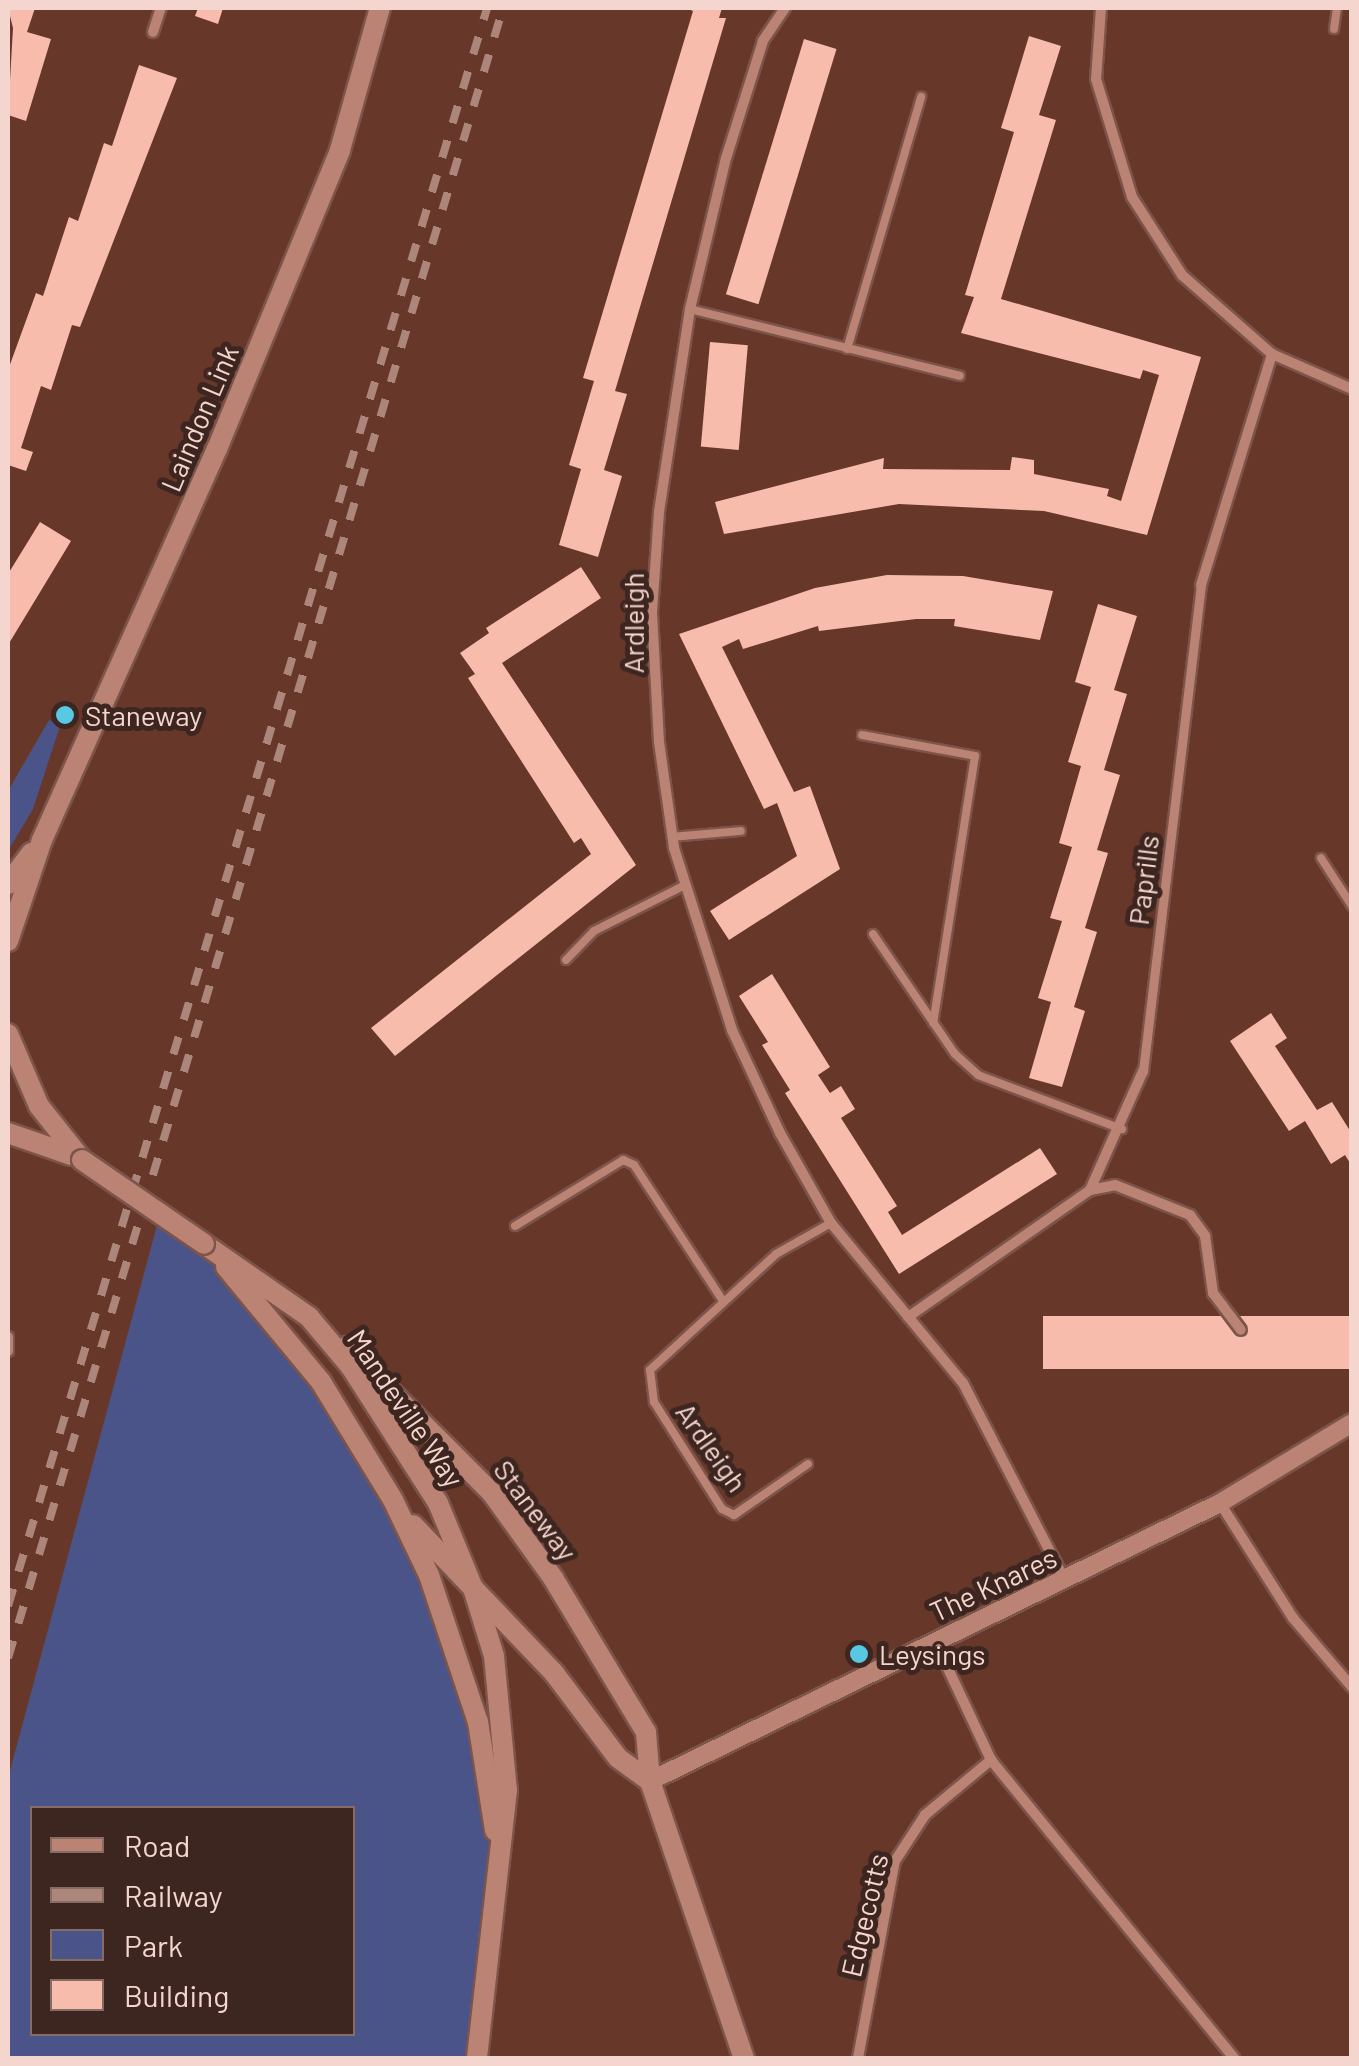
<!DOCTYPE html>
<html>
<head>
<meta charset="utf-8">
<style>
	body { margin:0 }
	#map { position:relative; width:1359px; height:2066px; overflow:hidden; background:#67372a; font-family:Barlow,sans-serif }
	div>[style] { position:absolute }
	.green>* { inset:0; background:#4b5488 }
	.building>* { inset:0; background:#f8bcac; transform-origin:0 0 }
	.roads { filter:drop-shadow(2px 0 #7d544a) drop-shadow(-2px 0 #7d544a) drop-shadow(0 2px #7d544a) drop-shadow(0 -2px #7d544a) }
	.service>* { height:8px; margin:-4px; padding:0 4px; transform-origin:4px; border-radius:4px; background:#bb8374 }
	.pedestrian>* { height:9px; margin:-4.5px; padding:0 4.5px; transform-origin:4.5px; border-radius:4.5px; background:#bb8374 }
	.minor>* { height:10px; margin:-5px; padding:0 5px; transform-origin:5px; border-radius:5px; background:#bb8374 }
	.tertiary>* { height:18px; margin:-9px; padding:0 9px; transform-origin:9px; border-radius:9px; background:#bb8374 }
	.secondary>* { height:20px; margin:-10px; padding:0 10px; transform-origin:10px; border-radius:10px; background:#bb8374 }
	.rail>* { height:8px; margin-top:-4px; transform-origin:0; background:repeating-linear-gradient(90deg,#ad867b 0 18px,transparent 0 36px) }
	.bridges { filter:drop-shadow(2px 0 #7d544a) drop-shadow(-2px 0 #7d544a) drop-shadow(0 2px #7d544a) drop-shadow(0 -2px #7d544a) }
	.secondary-bridge>* { height:20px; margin:-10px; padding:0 10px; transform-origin:10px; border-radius:10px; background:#bb8374 }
	.dots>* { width:28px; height:28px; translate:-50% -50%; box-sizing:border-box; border:5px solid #3d2620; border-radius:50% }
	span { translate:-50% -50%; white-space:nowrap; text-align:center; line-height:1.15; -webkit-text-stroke:10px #3d2620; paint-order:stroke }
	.street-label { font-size:28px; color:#f5d6ce }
	.poi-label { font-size:28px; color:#f5d6ce }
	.left { translate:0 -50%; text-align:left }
	.frame { position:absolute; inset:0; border:10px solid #f5d6ce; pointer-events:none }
	.legend { position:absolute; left:30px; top:1806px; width:325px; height:230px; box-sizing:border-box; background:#3d2620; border:2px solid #876c66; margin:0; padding:12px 18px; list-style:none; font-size:30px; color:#f5d6ce }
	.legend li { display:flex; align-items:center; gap:20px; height:50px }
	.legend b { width:50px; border:2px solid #876c66 }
</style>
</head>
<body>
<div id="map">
	<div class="green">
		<i style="clip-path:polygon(49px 720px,60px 726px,33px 809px,8px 851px,8px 791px)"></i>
		<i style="clip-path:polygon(evenodd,160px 1214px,204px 1244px,269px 1312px,393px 1500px,463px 1664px,498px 1893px,477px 2058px,8px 2058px,8px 1778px,160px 1214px,32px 1808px,352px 1808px,352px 2034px,32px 2034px,32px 1808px)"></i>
	</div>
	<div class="building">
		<i style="clip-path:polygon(8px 8px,35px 8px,27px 32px,51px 39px,26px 121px,8px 115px,13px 28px)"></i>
		<i style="clip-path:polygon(198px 8px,223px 8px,218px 24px,195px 16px)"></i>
		<i style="clip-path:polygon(686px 8px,722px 8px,719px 18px,726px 18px,615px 391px,627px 394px,604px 470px,622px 476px,598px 557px,559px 545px,581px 469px,569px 465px,594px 381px,583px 378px,693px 11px)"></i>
		<i style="clip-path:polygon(1029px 36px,1061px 46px,1039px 115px,1056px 120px,1001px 299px,1201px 357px,1147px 535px,1044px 511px,899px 504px,724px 534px,715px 502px,884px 458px,883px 469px,1010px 470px,1012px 457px,1034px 460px,1034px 474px,1109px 489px,1107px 496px,1121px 501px,1159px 375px,1143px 370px,1140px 379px,961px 333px,974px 297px,965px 295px,1014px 132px,1001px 128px)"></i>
		<i style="left:804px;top:39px;width:34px;height:267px;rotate:17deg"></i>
		<i style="clip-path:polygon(139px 65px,177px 78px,80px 327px,72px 325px,51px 390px,41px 386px,21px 448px,33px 452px,26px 471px,8px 465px,8px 370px,36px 293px,43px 296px,69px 217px,78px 221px,104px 143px,112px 146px)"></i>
		<i style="left:710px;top:342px;width:38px;height:105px;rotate:5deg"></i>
		<i style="clip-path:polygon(40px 522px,71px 541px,8px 645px,8px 574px)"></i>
		<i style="clip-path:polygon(581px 567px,601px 598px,502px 663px,636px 865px,395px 1056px,371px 1028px,591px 854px,581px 838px,574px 843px,468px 678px,475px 674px,460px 653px,489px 633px,486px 628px)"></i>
		<i style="clip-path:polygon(887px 575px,963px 576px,1053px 591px,1040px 640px,954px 626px,955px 619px,916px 619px,819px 631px,818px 626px,743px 649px,739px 639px,722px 647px,794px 792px,810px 786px,840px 869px,729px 940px,710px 911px,797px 856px,777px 803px,764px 809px,679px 634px,815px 588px)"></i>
		<i style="clip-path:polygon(1098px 604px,1137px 616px,1114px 690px,1127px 694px,1104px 770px,1120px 775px,1097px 850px,1108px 853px,1085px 928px,1097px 932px,1074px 1007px,1085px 1011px,1062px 1087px,1029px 1078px,1051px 1002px,1038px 998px,1062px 921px,1050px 918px,1072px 847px,1059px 843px,1081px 766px,1068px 762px,1091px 687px,1075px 682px)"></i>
		<i style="clip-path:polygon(772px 974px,830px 1067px,818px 1075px,830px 1093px,841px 1086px,855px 1109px,841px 1118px,897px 1206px,888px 1212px,902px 1235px,1040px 1148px,1057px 1174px,899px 1274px,785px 1093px,790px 1090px,762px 1045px,768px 1042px,739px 996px)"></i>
		<i style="clip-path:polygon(1271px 1013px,1287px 1038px,1275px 1046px,1317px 1110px,1332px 1102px,1352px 1134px,1352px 1166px,1345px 1155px,1331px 1164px,1305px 1121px,1289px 1131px,1230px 1041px)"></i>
		<i style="left:1352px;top:1316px;width:53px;height:309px;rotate:90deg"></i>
	</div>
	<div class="roads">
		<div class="service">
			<i style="left:1334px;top:29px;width:21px;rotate:-82deg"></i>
			<i style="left:690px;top:309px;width:278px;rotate:13.9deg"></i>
			<i style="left:847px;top:349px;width:263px;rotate:-73.6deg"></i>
			<i style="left:862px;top:735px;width:115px;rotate:10.5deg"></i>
			<i style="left:975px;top:756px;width:270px;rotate:98.9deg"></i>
			<i style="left:672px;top:837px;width:69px;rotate:-5deg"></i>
			<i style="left:1321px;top:858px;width:57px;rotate:57.1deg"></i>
			<i style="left:873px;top:934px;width:145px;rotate:55.7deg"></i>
			<i style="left:955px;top:1054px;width:31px;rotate:42deg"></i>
			<i style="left:978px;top:1075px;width:154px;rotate:20.6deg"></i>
			<i style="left:566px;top:960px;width:40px;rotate:-46deg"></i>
			<i style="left:594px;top:931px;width:102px;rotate:-26.8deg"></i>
			<i style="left:515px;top:1226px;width:127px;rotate:-31.4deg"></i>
			<i style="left:623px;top:1160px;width:12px;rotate:24deg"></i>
			<i style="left:634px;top:1165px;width:163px;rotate:56.8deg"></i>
			<i style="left:808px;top:1464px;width:90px;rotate:145.4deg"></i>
			<i style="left:734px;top:1515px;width:13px;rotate:-153deg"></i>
			<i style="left:722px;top:1509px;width:127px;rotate:-122.4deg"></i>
			<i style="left:654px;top:1402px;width:32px;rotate:-97deg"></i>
			<i style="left:650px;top:1370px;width:171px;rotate:-42.6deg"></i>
			<i style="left:776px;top:1254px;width:63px;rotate:-29.4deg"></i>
		</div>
		<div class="pedestrian">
			<i style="left:1143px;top:1071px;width:489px;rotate:-83.2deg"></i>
		</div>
		<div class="minor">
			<i style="left:785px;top:8px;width:40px;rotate:124deg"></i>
			<i style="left:763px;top:41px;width:123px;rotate:107.5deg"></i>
			<i style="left:726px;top:158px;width:155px;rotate:103.4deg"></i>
			<i style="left:690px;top:309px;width:205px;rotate:98.7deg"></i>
			<i style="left:659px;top:512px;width:101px;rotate:94deg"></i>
			<i style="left:652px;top:613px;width:129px;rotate:86.9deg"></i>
			<i style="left:659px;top:742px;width:107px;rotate:81.9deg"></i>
			<i style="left:674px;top:848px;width:191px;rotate:72.3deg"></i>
			<i style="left:732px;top:1030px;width:114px;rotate:65deg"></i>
			<i style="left:780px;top:1133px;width:103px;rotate:60.5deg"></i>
			<i style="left:831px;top:1223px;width:207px;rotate:50.5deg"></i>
			<i style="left:963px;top:1383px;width:223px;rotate:62.7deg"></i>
			<i style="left:1101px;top:8px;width:71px;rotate:94deg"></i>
			<i style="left:1096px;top:79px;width:123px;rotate:73deg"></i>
			<i style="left:1132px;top:197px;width:93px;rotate:57.3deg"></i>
			<i style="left:1182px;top:275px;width:120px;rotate:41.3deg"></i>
			<i style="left:1272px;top:354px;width:87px;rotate:23.6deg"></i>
			<i style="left:153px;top:32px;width:25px;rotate:-72deg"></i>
			<i style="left:1201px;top:585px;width:242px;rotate:-72.9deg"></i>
			<i style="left:1090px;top:1190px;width:25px;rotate:-11deg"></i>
			<i style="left:1115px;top:1185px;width:81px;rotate:21.8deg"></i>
			<i style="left:1190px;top:1215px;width:26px;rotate:54deg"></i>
			<i style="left:1205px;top:1236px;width:58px;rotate:82deg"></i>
			<i style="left:1213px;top:1293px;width:46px;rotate:52.9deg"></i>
			<i style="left:908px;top:1317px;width:222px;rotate:-34.9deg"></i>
			<i style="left:1090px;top:1190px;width:130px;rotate:-66deg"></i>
			<i style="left:8px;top:1337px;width:14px;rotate:90deg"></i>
			<i style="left:1220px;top:1503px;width:136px;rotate:57.6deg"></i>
			<i style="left:1293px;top:1618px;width:91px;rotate:49.5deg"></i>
			<i style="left:935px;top:1641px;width:132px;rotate:64.8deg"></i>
			<i style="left:991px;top:1760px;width:385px;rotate:50.8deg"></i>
			<i style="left:858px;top:2058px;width:200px;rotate:-79.4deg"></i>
			<i style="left:895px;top:1861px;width:55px;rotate:-56.9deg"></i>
			<i style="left:925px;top:1815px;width:86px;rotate:-39.8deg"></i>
		</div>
		<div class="tertiary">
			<i style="left:650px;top:1781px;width:634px;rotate:-26deg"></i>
			<i style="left:1220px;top:1503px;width:154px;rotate:-31.2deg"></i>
		</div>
		<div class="secondary">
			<i style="left:8px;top:884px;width:39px;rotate:-53deg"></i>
			<i style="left:8px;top:941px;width:107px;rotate:-71.4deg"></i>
			<i style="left:42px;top:840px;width:428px;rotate:-65.9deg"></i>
			<i style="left:217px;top:449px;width:323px;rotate:-67.6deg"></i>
			<i style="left:340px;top:150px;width:148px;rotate:-74.3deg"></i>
			<i style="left:8px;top:1034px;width:78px;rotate:66.7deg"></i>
			<i style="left:39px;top:1106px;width:69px;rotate:51.5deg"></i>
			<i style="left:8px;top:1133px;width:67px;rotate:19.2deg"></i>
			<i style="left:204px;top:1244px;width:128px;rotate:34.8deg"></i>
			<i style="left:309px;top:1317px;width:65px;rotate:50deg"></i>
			<i style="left:351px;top:1367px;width:161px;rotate:57.4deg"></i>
			<i style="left:438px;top:1503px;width:92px;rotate:67.6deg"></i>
			<i style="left:473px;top:1588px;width:71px;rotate:72.8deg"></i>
			<i style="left:494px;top:1656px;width:135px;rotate:84.5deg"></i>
			<i style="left:507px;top:1790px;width:270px;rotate:96.4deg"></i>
			<i style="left:226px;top:1267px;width:149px;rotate:50.4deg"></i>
			<i style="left:321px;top:1382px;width:138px;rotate:58.6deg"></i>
			<i style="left:393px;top:1500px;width:83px;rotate:64.4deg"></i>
			<i style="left:429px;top:1575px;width:155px;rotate:71.6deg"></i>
			<i style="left:478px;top:1722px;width:110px;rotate:81.1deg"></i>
			<i style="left:346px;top:1347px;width:206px;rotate:45deg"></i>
			<i style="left:492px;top:1493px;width:105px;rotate:54.3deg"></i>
			<i style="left:553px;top:1578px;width:180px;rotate:58.9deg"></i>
			<i style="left:646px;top:1732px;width:49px;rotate:85.3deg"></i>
			<i style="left:650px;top:1781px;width:293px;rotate:71.3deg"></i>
			<i style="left:413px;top:1525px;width:204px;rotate:46.4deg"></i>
			<i style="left:554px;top:1673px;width:106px;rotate:53deg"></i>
			<i style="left:618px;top:1758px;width:39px;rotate:36deg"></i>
		</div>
	</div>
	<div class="rail">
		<i style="left:8px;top:1606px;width:1668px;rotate:-73.31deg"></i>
		<i style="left:8px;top:1658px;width:1723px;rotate:-73.3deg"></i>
	</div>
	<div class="bridges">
		<div class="secondary-bridge">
			<i style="left:82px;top:1160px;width:148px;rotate:34.5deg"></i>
		</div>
	</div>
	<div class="dots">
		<i style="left:65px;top:715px;background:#57c9e3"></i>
		<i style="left:859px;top:1654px;background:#57c9e3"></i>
	</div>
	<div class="street-label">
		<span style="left:199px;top:418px;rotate:-67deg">Laindon Link</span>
		<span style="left:633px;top:623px;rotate:-90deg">Ardleigh</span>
		<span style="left:1143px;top:880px;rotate:-83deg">Paprills</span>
		<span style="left:406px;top:1408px;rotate:56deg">Mandeville Way</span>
		<span style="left:712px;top:1447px;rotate:55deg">Ardleigh</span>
		<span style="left:536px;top:1510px;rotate:53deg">Staneway</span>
		<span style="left:993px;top:1584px;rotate:-25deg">The Knares</span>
		<span style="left:864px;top:1915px;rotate:-77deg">Edgecotts</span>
	</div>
	<div class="poi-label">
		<span class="left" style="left:85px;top:715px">Staneway</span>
		<span class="left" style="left:879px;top:1654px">Leysings</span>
	</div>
	<div class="frame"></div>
	<ul class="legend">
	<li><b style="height:12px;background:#bb8374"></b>Road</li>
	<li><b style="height:12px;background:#ad867b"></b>Railway</li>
	<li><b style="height:28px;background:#4b5488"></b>Park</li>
	<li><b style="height:28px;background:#f8bcac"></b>Building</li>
	</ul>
</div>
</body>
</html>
